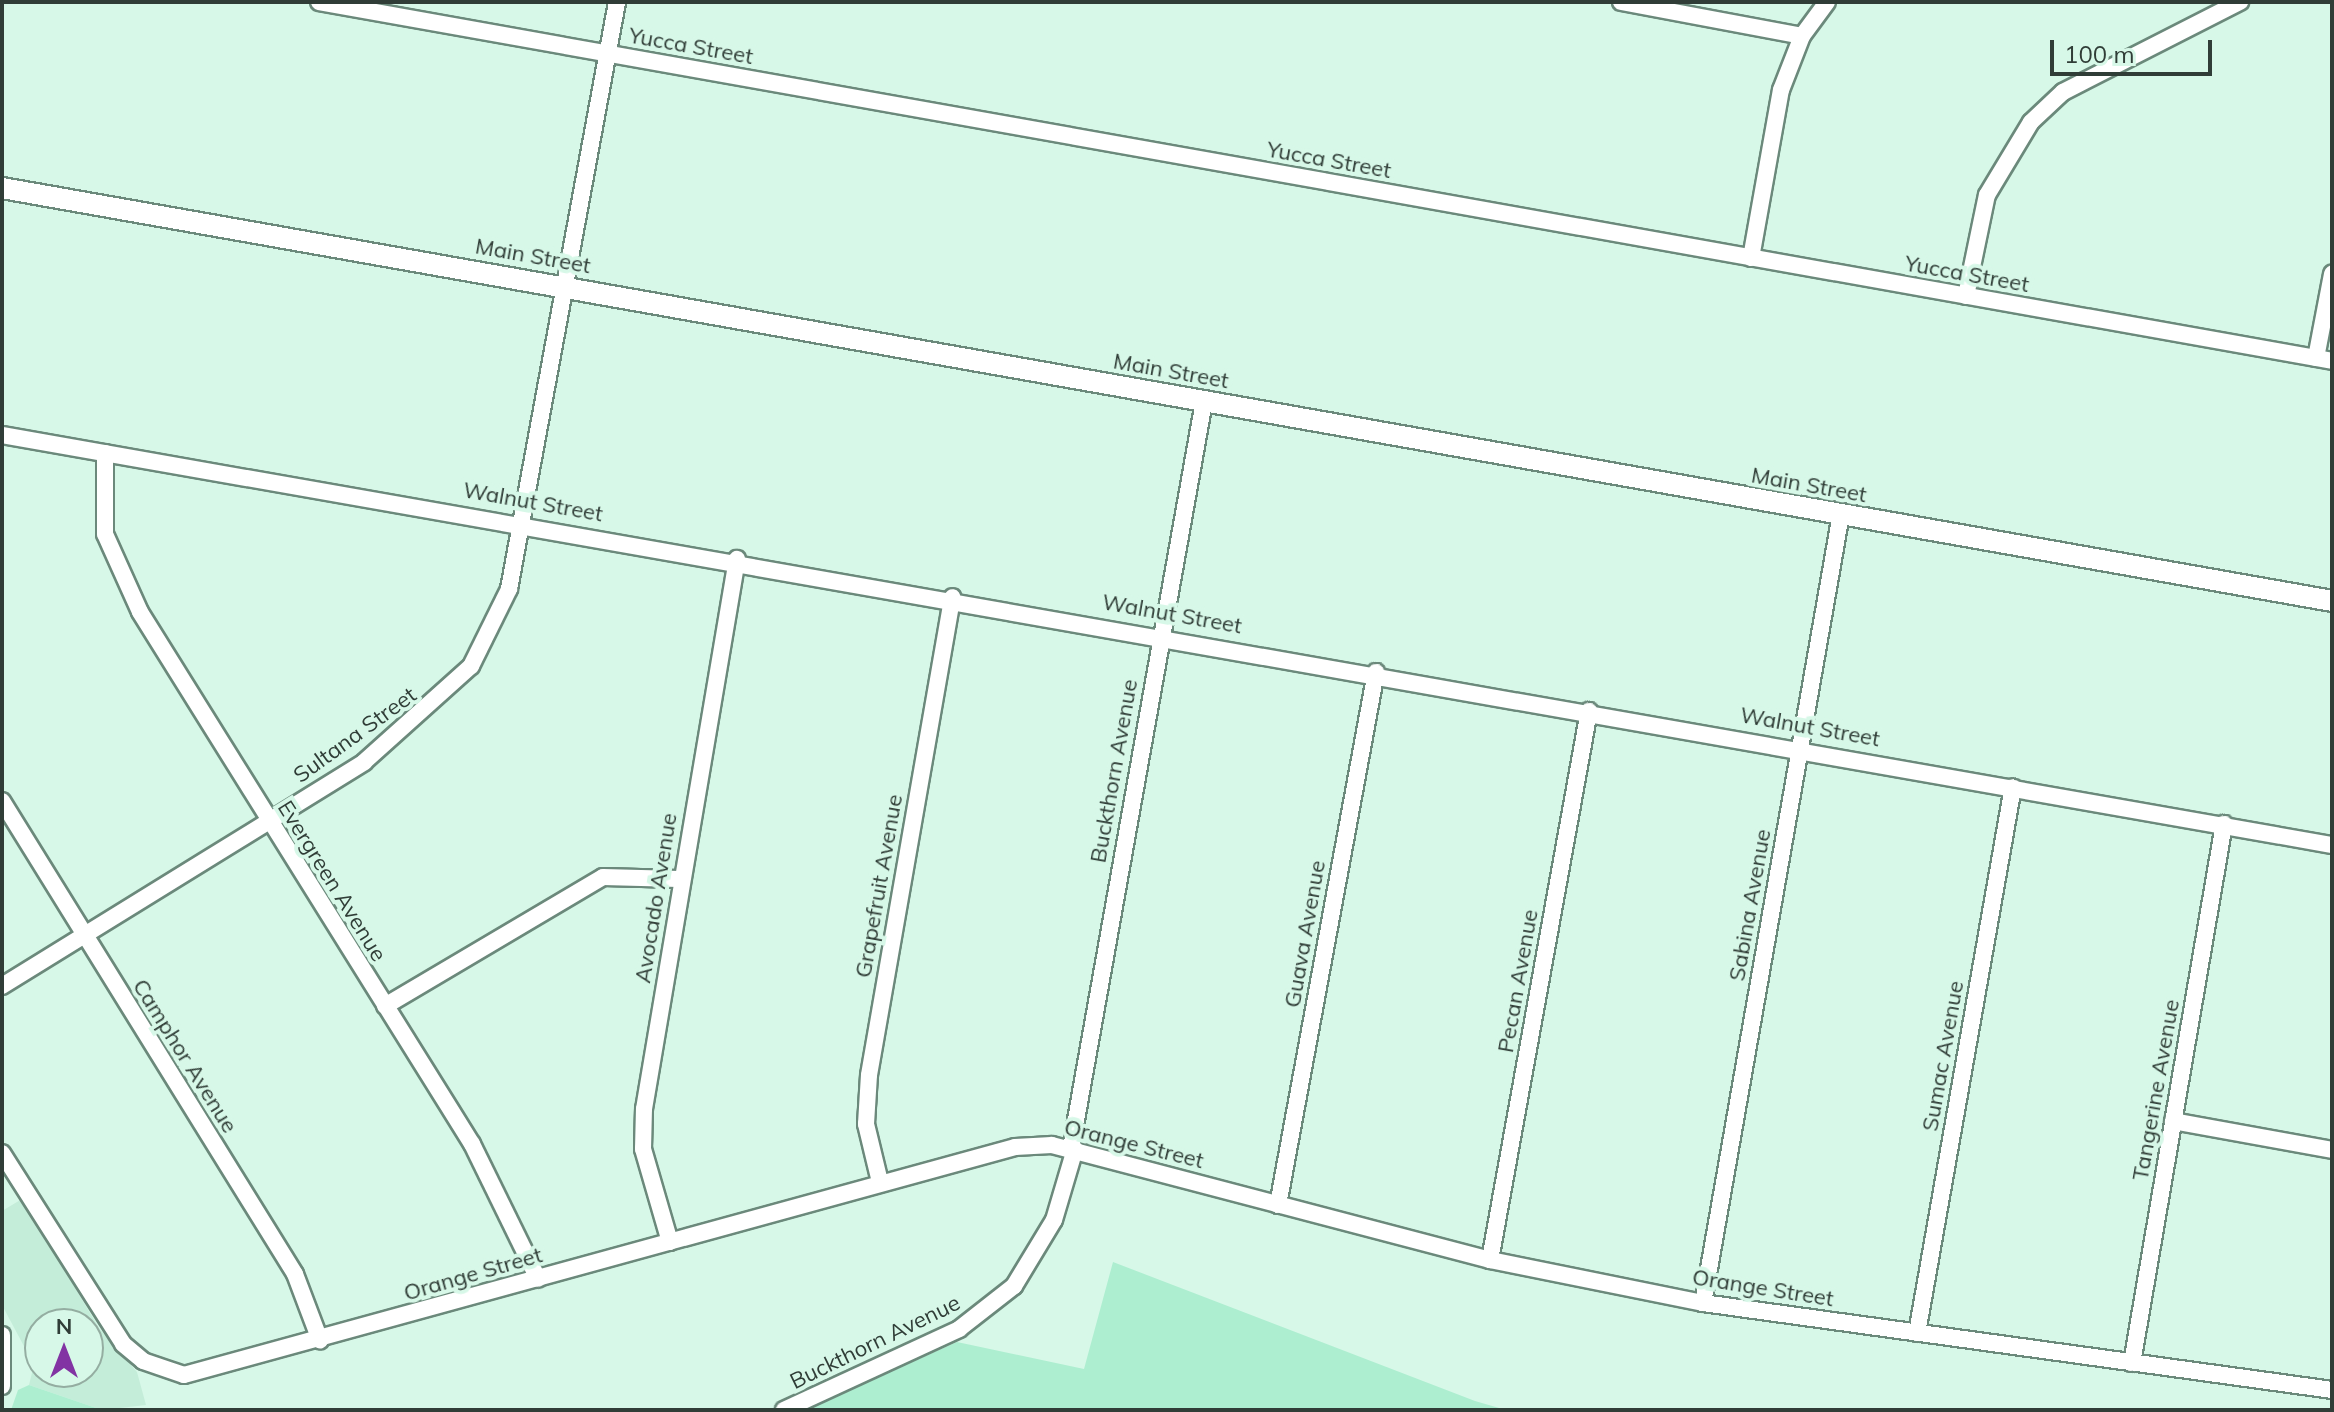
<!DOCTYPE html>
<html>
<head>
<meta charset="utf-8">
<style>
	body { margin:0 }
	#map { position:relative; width:2334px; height:1412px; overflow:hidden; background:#d7f8e8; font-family:Mulish,sans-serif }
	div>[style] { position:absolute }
	.built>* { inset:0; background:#c4edd9 }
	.green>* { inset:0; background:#adeed0 }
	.roads { filter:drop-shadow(2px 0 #6b897b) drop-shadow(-2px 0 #6b897b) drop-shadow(0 2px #6b897b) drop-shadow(0 -2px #6b897b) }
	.minor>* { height:16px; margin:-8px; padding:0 8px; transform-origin:8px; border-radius:8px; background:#fff }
	.major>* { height:20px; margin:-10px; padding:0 10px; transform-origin:10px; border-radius:10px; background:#fff }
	span { translate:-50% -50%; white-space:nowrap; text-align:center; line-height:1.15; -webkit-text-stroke:8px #d7f8e8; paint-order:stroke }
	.street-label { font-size:22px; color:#303d37 }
	.frame { position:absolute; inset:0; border:4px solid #303d37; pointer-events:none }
	.north { position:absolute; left:24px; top:1308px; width:80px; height:80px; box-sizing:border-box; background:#d7f8e8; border:2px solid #94ada1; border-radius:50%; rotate:0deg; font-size:22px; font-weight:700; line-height:32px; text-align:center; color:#303d37 }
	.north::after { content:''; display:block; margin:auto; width:28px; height:36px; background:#8233a3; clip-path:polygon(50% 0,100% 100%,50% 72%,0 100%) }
	.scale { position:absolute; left:2050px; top:40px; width:162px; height:36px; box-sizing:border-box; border:4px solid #303d37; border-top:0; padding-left:10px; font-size:24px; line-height:28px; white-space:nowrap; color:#303d37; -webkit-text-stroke:6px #d7f8e8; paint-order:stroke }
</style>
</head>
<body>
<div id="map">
	<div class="built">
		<i style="clip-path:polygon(evenodd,22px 1199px,99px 1328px,137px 1372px,146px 1405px,102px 1410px,29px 1385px,34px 1365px,2px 1305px,2px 1211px,22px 1199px,40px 1324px,88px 1324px,88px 1372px,40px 1372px,40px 1324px)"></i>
	</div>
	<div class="green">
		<i style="clip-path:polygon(1113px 1262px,1475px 1401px,1506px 1410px,803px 1410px,957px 1342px,1084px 1369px)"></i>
		<i style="clip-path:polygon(29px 1385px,102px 1410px,11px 1410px,18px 1390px)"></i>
	</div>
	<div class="roads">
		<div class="minor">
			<i style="left:319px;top:2px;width:2045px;rotate:10.11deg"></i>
			<i style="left:1621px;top:2px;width:184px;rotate:10.6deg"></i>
			<i style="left:1751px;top:258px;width:171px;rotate:-79.9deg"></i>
			<i style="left:1781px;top:90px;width:58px;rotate:-68.7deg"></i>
			<i style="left:1802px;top:36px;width:42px;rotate:-53.7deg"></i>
			<i style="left:1966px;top:296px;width:103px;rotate:-78.3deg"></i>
			<i style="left:1987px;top:195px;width:85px;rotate:-58.9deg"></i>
			<i style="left:2031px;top:122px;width:44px;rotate:-43.2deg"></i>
			<i style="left:2063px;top:92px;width:199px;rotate:-27deg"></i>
			<i style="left:2316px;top:358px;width:86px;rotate:-79.2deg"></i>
			<i style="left:2px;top:435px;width:2366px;rotate:9.98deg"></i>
			<i style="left:105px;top:453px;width:81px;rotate:90deg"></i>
			<i style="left:105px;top:534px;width:85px;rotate:65.8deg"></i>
			<i style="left:140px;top:612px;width:627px;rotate:58.03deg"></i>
			<i style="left:472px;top:1144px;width:150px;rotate:63.9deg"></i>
			<i style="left:2px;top:801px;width:556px;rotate:58.22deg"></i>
			<i style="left:295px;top:1274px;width:71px;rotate:69.3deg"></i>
			<i style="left:2px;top:986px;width:426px;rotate:-31.7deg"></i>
			<i style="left:364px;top:762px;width:144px;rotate:-41.9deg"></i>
			<i style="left:471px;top:666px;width:86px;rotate:-63.7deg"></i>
			<i style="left:509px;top:589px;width:597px;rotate:-79.57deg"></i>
			<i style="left:385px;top:1006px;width:253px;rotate:-30.6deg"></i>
			<i style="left:603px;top:877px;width:76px;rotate:1.5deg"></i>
			<i style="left:2173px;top:1121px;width:162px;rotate:10.3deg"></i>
			<i style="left:1071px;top:1148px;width:759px;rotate:-79.9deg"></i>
			<i style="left:2px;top:1153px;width:226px;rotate:57.6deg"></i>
			<i style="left:123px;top:1344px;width:26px;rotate:40deg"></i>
			<i style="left:143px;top:1361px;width:43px;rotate:18.9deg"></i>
			<i style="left:184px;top:1375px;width:862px;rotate:-15.34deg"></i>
			<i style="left:1015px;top:1147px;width:37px;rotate:-3deg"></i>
			<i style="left:1052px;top:1145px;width:453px;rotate:14.7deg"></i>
			<i style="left:1490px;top:1260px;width:217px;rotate:11.4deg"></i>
			<i style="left:1703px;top:1303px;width:635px;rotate:7.87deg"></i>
			<i style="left:880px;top:1182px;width:60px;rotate:-103.6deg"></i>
			<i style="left:866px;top:1124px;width:49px;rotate:-86.5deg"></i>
			<i style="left:869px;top:1075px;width:485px;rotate:-80.1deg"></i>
			<i style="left:1278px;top:1205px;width:542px;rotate:-79.58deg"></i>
			<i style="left:670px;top:1242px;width:97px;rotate:-106.2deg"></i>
			<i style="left:643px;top:1149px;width:40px;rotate:-88.6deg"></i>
			<i style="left:644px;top:1109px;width:558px;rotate:-80.4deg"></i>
			<i style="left:1490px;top:1260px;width:558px;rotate:-79.78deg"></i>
			<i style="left:1703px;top:1303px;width:801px;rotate:-80.08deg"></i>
			<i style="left:1917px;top:1333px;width:554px;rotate:-80.03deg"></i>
			<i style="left:2px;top:1335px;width:51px;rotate:90deg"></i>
			<i style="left:2132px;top:1363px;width:547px;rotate:-80.31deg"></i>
			<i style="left:784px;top:1410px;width:193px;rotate:-24.8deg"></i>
			<i style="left:959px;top:1329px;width:70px;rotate:-38deg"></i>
			<i style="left:1014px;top:1286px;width:77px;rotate:-58.8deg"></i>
			<i style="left:1054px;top:1220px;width:74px;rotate:-73.5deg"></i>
		</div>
		<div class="major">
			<i style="left:2px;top:188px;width:2366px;rotate:10.05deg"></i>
		</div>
	</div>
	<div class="street-label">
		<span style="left:691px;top:46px;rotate:10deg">Yucca Street</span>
		<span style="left:1329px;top:160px;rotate:10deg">Yucca Street</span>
		<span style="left:533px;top:256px;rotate:10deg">Main Street</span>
		<span style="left:1967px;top:274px;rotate:10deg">Yucca Street</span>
		<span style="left:1171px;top:371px;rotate:10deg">Main Street</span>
		<span style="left:1809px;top:485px;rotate:10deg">Main Street</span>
		<span style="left:533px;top:502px;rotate:10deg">Walnut Street</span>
		<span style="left:1172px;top:614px;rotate:10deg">Walnut Street</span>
		<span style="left:1810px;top:727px;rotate:10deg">Walnut Street</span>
		<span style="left:355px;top:735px;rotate:-36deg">Sultana Street</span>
		<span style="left:1114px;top:771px;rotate:-80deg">Buckthorn Avenue</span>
		<span style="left:332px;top:881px;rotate:58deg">Evergreen Avenue</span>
		<span style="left:879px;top:886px;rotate:-80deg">Grapefruit Avenue</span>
		<span style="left:656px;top:898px;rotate:-81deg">Avocado Avenue</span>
		<span style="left:1750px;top:905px;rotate:-80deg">Sabina Avenue</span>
		<span style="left:1305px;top:934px;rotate:-80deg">Guava Avenue</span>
		<span style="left:1518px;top:981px;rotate:-80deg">Pecan Avenue</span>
		<span style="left:185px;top:1056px;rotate:58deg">Camphor Avenue</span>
		<span style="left:1943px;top:1056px;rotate:-80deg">Sumac Avenue</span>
		<span style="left:2156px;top:1090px;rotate:-80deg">Tangerine Avenue</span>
		<span style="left:1134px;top:1144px;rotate:14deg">Orange Street</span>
		<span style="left:473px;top:1274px;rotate:-16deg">Orange Street</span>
		<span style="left:1763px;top:1288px;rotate:9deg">Orange Street</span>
		<span style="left:875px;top:1342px;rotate:-26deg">Buckthorn Avenue</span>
	</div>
	<div class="frame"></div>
	<div class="north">N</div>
	<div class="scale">100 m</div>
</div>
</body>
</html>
